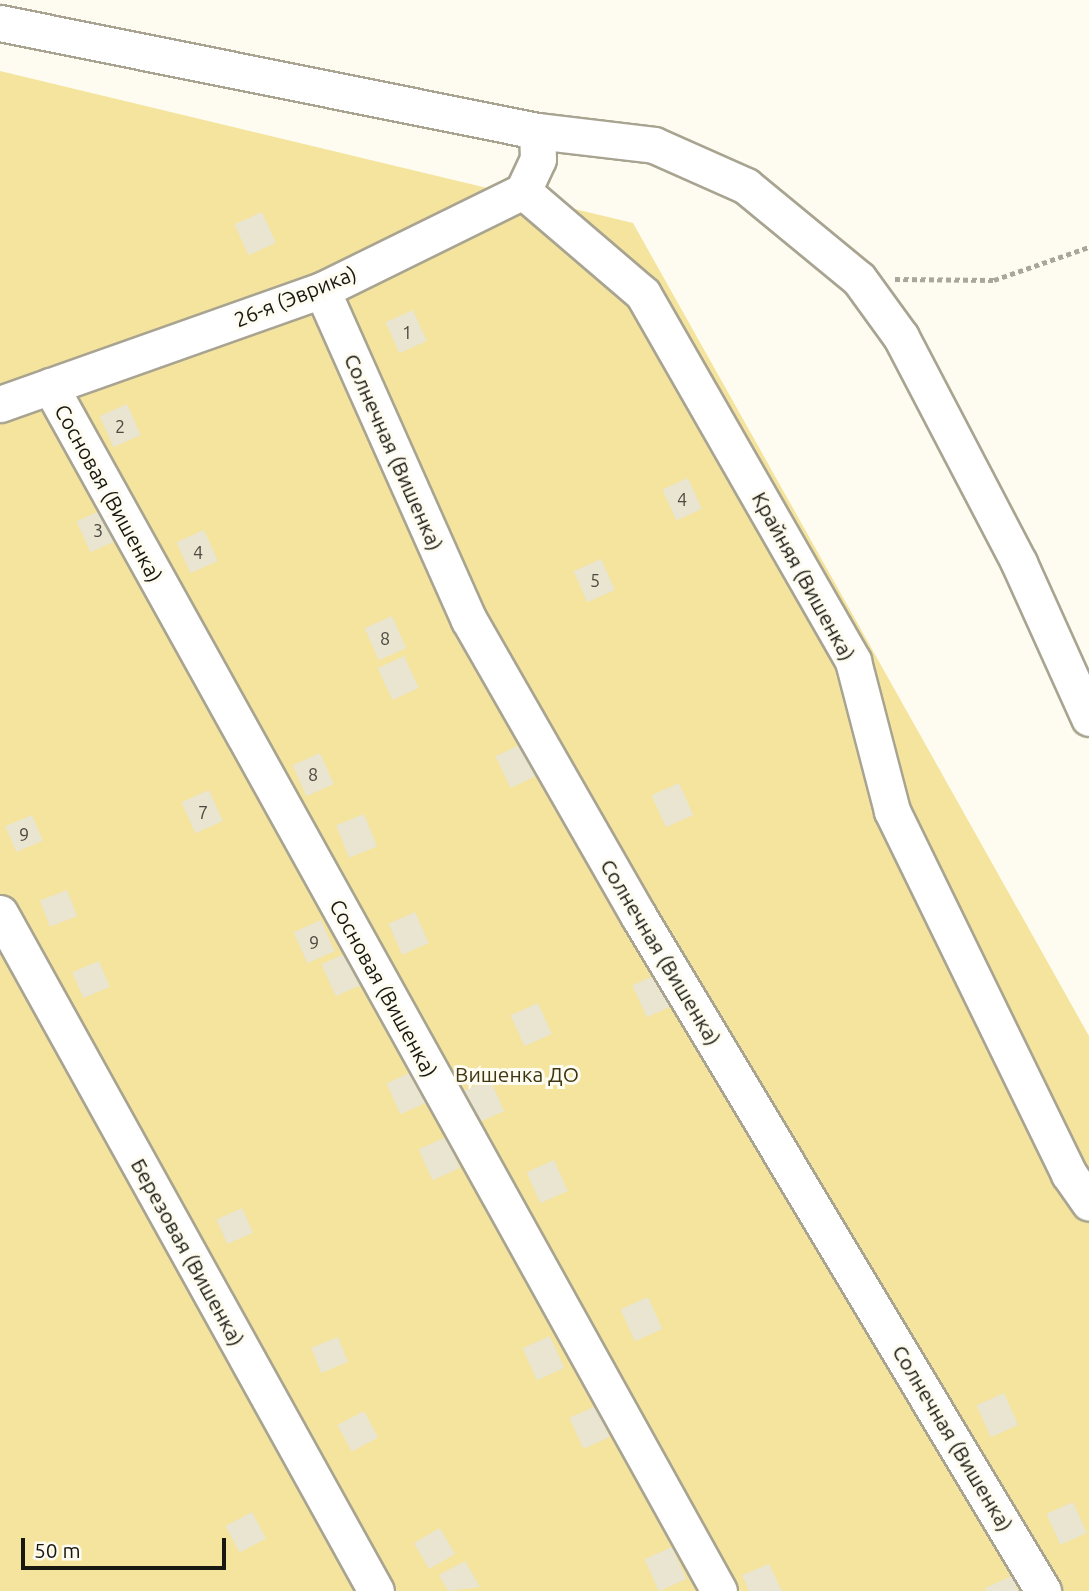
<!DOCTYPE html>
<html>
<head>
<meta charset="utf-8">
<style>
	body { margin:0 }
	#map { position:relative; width:1089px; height:1591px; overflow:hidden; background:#fefcf0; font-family:Ubuntu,sans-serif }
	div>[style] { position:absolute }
	.green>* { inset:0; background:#f4e49d }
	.building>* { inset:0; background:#e9e5d1; transform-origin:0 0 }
	.path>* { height:4.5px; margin-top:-2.25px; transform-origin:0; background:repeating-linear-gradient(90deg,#a9a79d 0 5px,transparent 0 8.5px) }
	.roads { filter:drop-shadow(2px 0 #a8a491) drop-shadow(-2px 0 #a8a491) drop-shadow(0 2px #a8a491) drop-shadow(0 -2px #a8a491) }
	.minor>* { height:35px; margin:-17.5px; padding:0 17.5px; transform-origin:17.5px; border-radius:17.5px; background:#fff }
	span { translate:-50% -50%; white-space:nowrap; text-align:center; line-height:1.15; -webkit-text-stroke:6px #fefcf0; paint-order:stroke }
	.number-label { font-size:18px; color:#4c4a40 }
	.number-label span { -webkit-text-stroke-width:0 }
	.street-label { font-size:21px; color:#181710 }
	.park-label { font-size:21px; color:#3e3613 }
	.scale { position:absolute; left:21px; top:1538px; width:205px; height:32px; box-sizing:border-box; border:4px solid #181710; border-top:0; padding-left:9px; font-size:21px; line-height:24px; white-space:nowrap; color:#181710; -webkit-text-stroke:5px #fefcf0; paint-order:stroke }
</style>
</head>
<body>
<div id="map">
	<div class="green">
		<i style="clip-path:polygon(0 71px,633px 223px,1089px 1036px,1089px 1591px,0 1591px)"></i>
	</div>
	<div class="building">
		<i style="left:262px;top:212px;width:34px;height:30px;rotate:66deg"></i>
		<i style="left:413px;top:310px;width:34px;height:30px;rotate:66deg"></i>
		<i style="left:127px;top:404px;width:34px;height:30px;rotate:66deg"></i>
		<i style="left:688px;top:478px;width:34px;height:28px;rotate:66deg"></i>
		<i style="left:104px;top:509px;width:34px;height:30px;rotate:66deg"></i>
		<i style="left:204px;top:530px;width:34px;height:30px;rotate:66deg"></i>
		<i style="left:601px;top:559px;width:34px;height:30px;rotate:66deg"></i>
		<i style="left:392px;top:616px;width:35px;height:30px;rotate:66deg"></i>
		<i style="left:404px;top:656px;width:35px;height:29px;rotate:65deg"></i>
		<i style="left:522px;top:744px;width:35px;height:29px;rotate:65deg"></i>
		<i style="left:320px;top:753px;width:34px;height:30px;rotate:66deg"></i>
		<i style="left:679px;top:783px;width:35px;height:30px;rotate:66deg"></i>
		<i style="left:209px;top:790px;width:34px;height:30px;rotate:66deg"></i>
		<i style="left:364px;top:814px;width:35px;height:30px;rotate:68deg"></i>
		<i style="left:32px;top:815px;width:28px;height:29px;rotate:67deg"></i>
		<i style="left:67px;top:890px;width:28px;height:29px;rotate:69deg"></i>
		<i style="left:415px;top:912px;width:34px;height:29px;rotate:66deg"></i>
		<i style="left:321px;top:920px;width:34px;height:30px;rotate:66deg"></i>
		<i style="left:349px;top:952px;width:35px;height:30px;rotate:66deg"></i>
		<i style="left:99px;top:961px;width:28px;height:29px;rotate:67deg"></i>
		<i style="left:660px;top:973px;width:35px;height:30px;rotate:66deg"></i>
		<i style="left:538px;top:1003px;width:34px;height:30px;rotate:66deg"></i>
		<i style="left:414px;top:1071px;width:34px;height:30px;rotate:66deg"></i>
		<i style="left:490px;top:1079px;width:35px;height:30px;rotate:66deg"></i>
		<i style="left:446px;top:1137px;width:34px;height:30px;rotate:66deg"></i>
		<i style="left:554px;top:1160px;width:34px;height:30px;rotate:66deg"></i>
		<i style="left:242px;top:1208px;width:27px;height:28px;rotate:66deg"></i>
		<i style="left:648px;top:1297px;width:35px;height:30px;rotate:66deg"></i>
		<i style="left:550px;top:1336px;width:35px;height:30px;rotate:66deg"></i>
		<i style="left:338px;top:1337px;width:27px;height:29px;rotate:68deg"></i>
		<i style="left:1004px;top:1393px;width:35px;height:30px;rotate:66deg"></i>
		<i style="left:596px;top:1406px;width:34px;height:29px;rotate:66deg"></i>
		<i style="left:364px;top:1411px;width:30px;height:30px;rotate:62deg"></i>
		<i style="left:1073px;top:1502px;width:34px;height:29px;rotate:66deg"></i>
		<i style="left:252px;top:1512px;width:30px;height:30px;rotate:62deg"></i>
		<i style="left:440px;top:1528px;width:30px;height:30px;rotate:60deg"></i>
		<i style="left:672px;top:1547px;width:35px;height:30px;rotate:66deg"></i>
		<i style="clip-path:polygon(465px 1561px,480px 1587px,448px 1591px,439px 1575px)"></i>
		<i style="clip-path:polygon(769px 1564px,782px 1591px,749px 1591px,742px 1575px)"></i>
		<i style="clip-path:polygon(1012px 1576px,1018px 1591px,986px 1591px,985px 1588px)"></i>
	</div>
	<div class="path">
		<i style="left:895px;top:279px;width:99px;rotate:0.6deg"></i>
		<i style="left:994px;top:280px;width:101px;rotate:-19.2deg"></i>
	</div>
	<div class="roads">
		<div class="minor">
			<i style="left:0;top:23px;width:548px;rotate:11.37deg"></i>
			<i style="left:537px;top:131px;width:118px;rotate:6.8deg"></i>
			<i style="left:654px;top:145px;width:101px;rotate:24deg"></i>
			<i style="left:746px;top:186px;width:146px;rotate:39.5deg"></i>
			<i style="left:859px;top:279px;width:72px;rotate:54.1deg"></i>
			<i style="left:901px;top:337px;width:255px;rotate:62.4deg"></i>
			<i style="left:1019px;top:563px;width:170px;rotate:65.7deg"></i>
			<i style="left:523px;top:191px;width:158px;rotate:40.6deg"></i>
			<i style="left:643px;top:294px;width:423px;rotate:60.2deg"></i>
			<i style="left:853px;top:661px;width:155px;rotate:75.4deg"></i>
			<i style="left:892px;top:811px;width:404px;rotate:64deg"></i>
			<i style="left:1069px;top:1174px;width:35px;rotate:55deg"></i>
			<i style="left:322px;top:290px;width:361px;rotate:66deg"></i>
			<i style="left:469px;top:620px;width:340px;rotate:60.2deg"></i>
			<i style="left:638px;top:915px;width:788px;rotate:59.07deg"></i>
			<i style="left:50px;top:386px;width:1378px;rotate:60.96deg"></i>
			<i style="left:0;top:404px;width:342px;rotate:-19.5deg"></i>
			<i style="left:322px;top:290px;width:224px;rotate:-26.2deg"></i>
			<i style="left:523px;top:191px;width:35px;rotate:-65deg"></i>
			<i style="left:538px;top:159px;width:28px;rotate:-92deg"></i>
			<i style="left:0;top:913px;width:775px;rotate:60.99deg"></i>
		</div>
	</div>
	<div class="number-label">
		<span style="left:407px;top:332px">1</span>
		<span style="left:120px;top:426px">2</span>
		<span style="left:682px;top:499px">4</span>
		<span style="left:98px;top:530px">3</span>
		<span style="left:198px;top:552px">4</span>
		<span style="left:595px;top:580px">5</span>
		<span style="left:385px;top:638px">8</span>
		<span style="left:313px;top:774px">8</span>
		<span style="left:203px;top:812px">7</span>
		<span style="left:24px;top:834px">9</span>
		<span style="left:314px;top:942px">9</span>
	</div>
	<div class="street-label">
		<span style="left:295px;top:296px;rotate:-22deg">26-я (Эврика)</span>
		<span style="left:394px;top:452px;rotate:66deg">Солнечная (Вишенка)</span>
		<span style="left:109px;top:493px;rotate:61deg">Сосновая (Вишенка)</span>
		<span style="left:804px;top:576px;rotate:61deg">Крайняя (Вишенка)</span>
		<span style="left:661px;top:952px;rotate:59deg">Солнечная (Вишенка)</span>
		<span style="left:384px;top:988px;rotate:61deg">Сосновая (Вишенка)</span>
		<span style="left:188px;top:1252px;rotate:61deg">Березовая (Вишенка)</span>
		<span style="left:953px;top:1438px;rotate:59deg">Солнечная (Вишенка)</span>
	</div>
	<div class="park-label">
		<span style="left:517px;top:1074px">Вишенка ДО</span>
	</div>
	<div class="scale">50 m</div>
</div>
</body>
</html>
